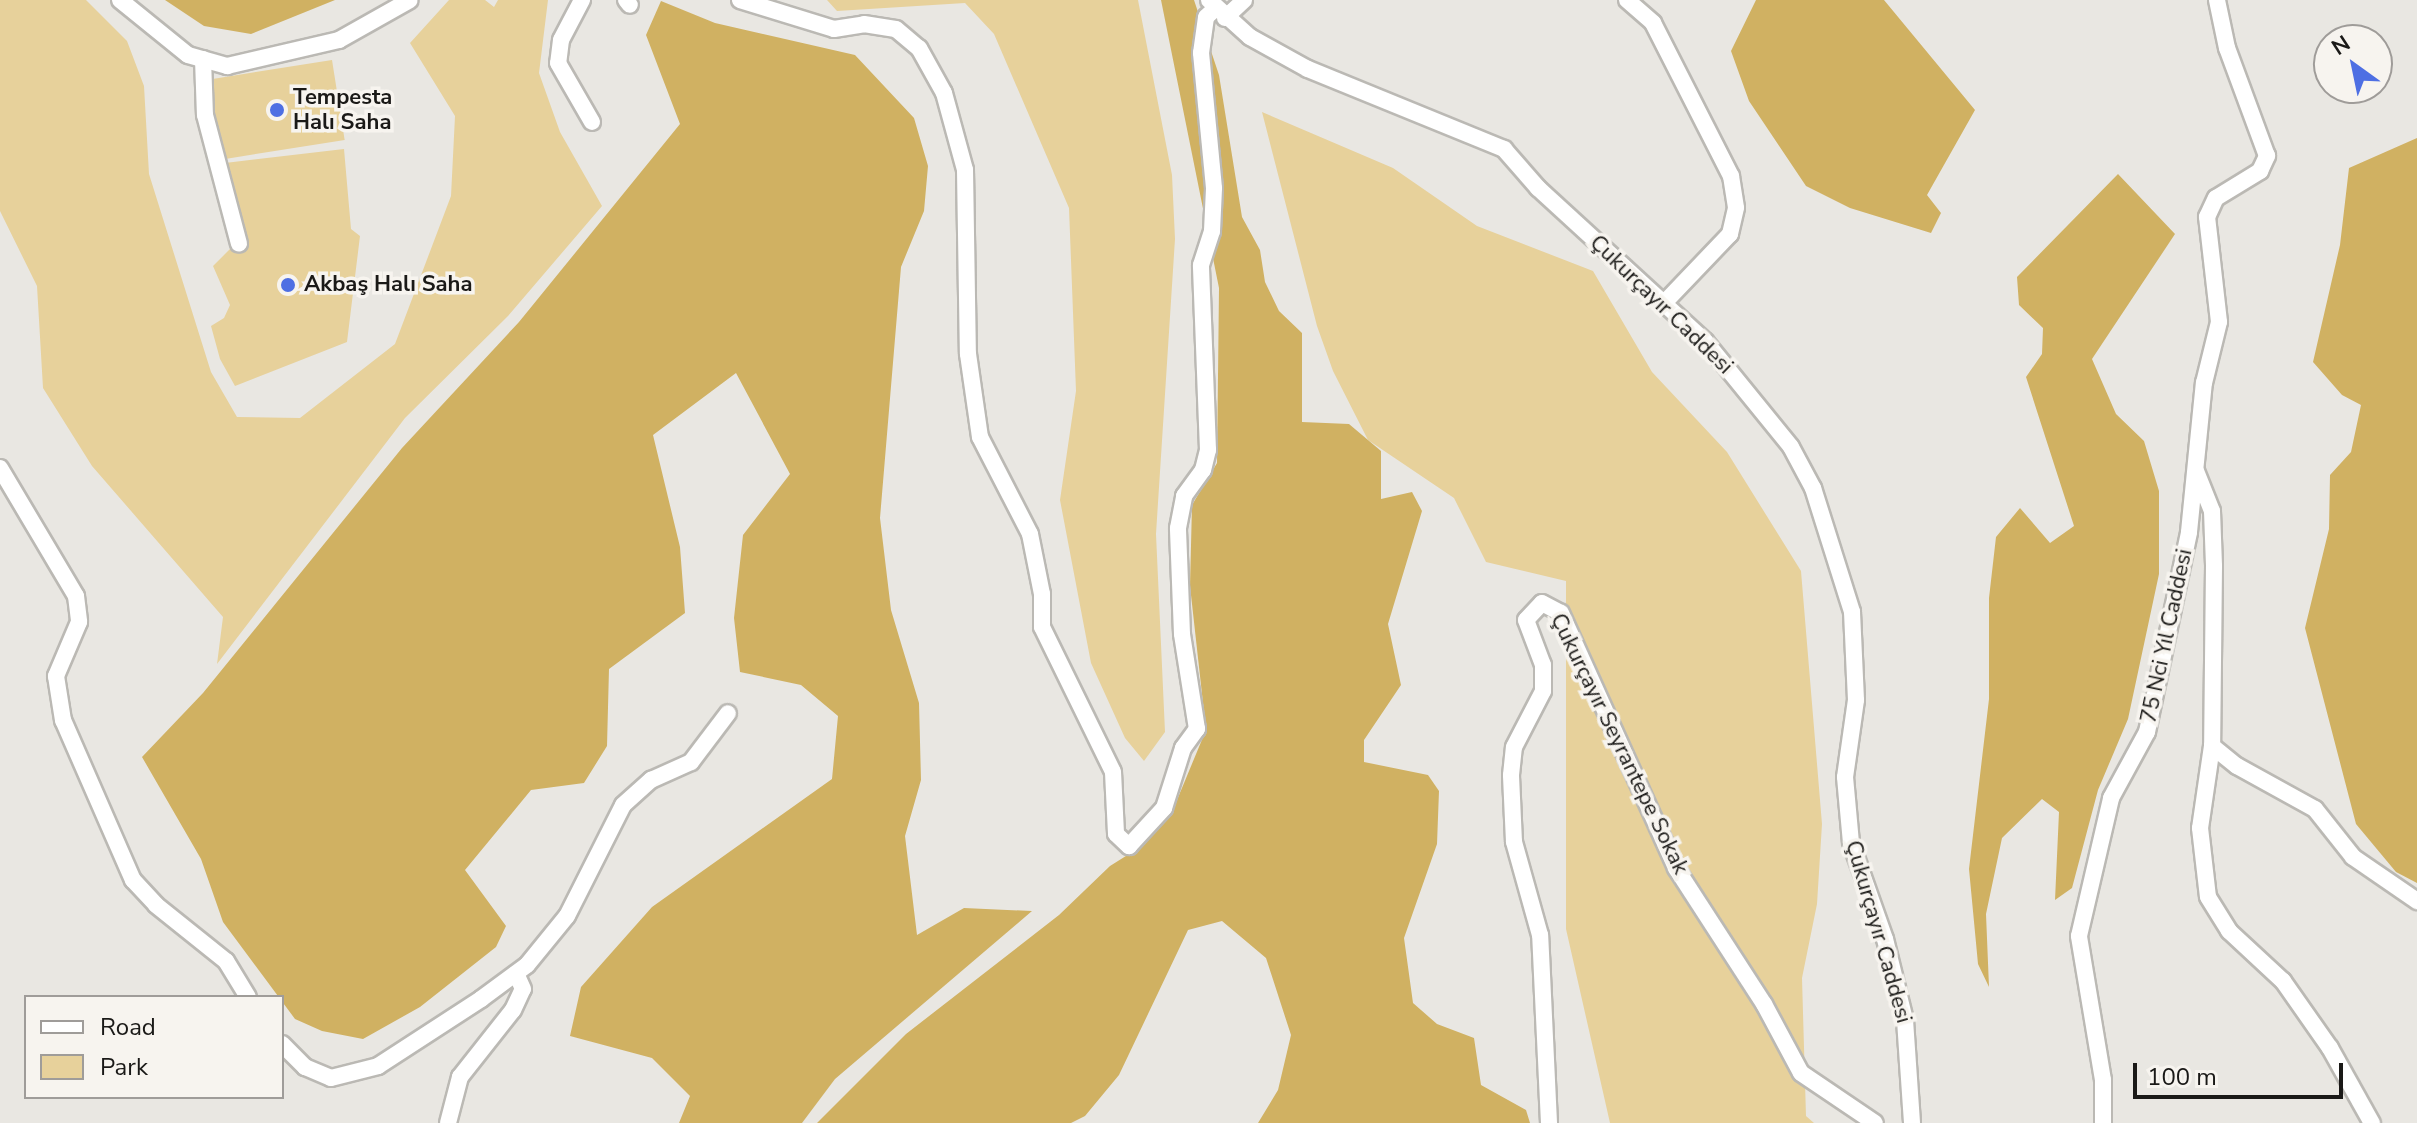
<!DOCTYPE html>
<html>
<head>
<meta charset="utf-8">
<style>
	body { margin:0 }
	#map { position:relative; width:2417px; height:1123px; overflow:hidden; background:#e9e7e2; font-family:"Nunito Sans",sans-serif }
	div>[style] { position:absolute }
	.green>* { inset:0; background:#e7d19b; transform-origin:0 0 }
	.forest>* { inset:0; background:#d0b162 }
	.roads { filter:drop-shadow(2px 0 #bbb9b4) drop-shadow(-2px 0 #bbb9b4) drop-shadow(0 2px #bbb9b4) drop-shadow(0 -2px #bbb9b4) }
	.minor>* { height:16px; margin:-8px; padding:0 8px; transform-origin:8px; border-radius:8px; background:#fff }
	.dots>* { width:22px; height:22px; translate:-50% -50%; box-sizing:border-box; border:4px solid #f7f4ef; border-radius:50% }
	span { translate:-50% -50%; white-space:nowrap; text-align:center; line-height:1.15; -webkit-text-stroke:7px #f7f4ef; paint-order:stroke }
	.poi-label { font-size:22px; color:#1a1917; font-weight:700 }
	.left { translate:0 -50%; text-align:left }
	.street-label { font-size:22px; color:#1a1917 }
	.legend { position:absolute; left:24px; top:995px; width:260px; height:104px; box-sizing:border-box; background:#f7f4ef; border:2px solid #9f9c99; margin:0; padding:10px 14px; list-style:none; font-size:24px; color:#1a1917 }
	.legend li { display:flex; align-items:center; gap:16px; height:40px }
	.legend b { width:40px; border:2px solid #9f9c99 }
	.north { position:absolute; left:2313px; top:24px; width:80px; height:80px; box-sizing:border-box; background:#f7f4ef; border:2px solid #9f9c99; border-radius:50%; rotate:327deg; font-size:22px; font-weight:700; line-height:32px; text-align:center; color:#1a1917 }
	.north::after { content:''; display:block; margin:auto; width:28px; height:36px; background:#4e6fe3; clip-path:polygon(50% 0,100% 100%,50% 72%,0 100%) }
	.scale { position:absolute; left:2133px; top:1063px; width:210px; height:36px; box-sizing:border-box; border:4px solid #1a1917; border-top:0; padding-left:10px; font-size:24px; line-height:28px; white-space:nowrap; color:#1a1917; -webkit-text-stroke:6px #f7f4ef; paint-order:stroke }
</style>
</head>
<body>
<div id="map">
	<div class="green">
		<i style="clip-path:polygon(0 0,86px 0,127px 41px,144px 86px,149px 174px,211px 372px,237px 417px,300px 418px,395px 344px,451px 196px,455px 116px,410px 43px,449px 0,485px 0,494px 7px,498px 0,548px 0,539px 73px,560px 132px,602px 206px,508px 316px,405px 418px,217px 664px,223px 617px,92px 466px,43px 388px,37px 286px,0 211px)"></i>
		<i style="clip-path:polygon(827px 0,1138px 0,1172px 175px,1175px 239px,1156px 534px,1165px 732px,1144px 761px,1125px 738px,1091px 663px,1060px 500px,1076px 391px,1069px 208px,994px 34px,965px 3px,837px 11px)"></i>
		<i style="left:332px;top:60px;width:81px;height:124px;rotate:81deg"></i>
		<i style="clip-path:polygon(1262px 112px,1393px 168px,1477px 226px,1593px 271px,1652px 372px,1727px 452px,1801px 571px,1822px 824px,1817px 904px,1802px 978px,1806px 1116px,1814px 1123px,1610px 1123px,1566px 929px,1566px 581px,1486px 562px,1454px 498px,1368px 440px,1333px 371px,1317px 326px)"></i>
		<i style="clip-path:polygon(344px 149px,351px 229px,360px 236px,347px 342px,235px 386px,220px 359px,211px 326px,224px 318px,230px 305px,213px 266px,241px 238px,225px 163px)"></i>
	</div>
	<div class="forest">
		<i style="clip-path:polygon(165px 0,335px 0,251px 34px,204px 26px)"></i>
		<i style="clip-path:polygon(1161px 0,1194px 0,1219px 75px,1242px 217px,1260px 250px,1265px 282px,1279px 311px,1302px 333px,1302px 422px,1349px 424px,1381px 451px,1381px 499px,1412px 492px,1422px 511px,1388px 624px,1401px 685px,1364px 740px,1364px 762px,1428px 775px,1439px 791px,1437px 844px,1404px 938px,1413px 1003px,1437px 1024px,1474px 1038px,1481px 1085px,1526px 1110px,1530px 1123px,1258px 1123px,1278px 1090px,1291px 1035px,1266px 958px,1222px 921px,1188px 930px,1119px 1075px,1085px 1116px,1071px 1123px,817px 1123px,906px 1034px,1059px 915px,1110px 866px,1145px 844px,1177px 800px,1206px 730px,1190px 586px,1192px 505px,1217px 463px,1219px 288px)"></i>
		<i style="clip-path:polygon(1756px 0,1884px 0,1975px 110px,1927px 195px,1941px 213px,1931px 233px,1850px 208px,1806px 186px,1749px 101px,1731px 51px)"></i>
		<i style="clip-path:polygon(661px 1px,715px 23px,855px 55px,914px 118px,928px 166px,924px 211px,901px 267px,880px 518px,891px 610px,919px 703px,921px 780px,905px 836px,917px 935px,964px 908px,1032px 911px,835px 1079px,802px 1123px,679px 1123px,690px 1096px,652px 1058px,570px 1036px,581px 987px,652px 907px,832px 779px,838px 716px,801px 685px,740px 672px,734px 618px,743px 535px,790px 474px,736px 373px,653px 435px,680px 547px,685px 613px,609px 669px,607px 746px,584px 783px,531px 790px,465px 870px,506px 926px,496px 947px,420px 1007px,363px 1039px,322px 1031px,295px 1019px,223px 922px,201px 859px,142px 757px,203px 693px,402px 448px,519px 322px,680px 124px,646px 35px)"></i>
		<i style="clip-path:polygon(2417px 138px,2417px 883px,2396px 872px,2356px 824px,2305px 628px,2329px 529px,2330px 475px,2351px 452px,2361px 405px,2342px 395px,2313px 362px,2340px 245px,2349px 168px)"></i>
		<i style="clip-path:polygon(2118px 174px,2175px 234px,2092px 359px,2116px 414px,2144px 441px,2159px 491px,2159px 574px,2128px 719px,2098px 790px,2072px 888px,2055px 900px,2059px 812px,2042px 799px,2002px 838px,1986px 914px,1989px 987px,1978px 964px,1969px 869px,1989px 699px,1989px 598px,1996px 537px,2020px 508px,2050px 543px,2074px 526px,2026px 377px,2042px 354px,2043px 328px,2019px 305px,2017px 277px)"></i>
	</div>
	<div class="roads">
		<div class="minor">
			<i style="left:120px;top:0;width:87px;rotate:39deg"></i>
			<i style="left:188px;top:55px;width:41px;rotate:15.8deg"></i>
			<i style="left:227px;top:66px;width:115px;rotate:-13.1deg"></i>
			<i style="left:339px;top:40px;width:81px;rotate:-29.4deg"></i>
			<i style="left:582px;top:0;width:45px;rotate:117.7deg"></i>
			<i style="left:561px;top:40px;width:23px;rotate:97deg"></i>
			<i style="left:558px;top:63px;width:68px;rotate:60deg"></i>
			<i style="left:626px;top:0;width:6px;rotate:51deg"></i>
			<i style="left:740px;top:0;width:98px;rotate:17.1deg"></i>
			<i style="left:834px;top:29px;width:30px;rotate:-9deg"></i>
			<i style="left:864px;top:24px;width:32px;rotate:9deg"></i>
			<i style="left:896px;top:29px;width:30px;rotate:40deg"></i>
			<i style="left:919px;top:48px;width:51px;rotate:60.9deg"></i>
			<i style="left:944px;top:93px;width:80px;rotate:74.7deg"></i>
			<i style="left:965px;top:170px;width:184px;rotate:89.1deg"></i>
			<i style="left:968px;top:354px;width:84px;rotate:81.8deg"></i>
			<i style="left:980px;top:437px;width:109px;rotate:62.7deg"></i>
			<i style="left:1030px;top:534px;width:61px;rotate:78.7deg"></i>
			<i style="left:1042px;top:594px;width:33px;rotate:90deg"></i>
			<i style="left:1042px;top:627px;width:161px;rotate:63.9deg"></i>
			<i style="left:1113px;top:772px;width:62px;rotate:87.2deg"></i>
			<i style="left:1116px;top:834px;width:18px;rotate:43deg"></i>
			<i style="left:1129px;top:846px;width:52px;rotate:-47.4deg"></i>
			<i style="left:1164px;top:808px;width:63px;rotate:-72.4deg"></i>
			<i style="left:1183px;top:748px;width:24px;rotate:-54deg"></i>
			<i style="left:1197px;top:729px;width:96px;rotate:-99deg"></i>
			<i style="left:1182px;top:634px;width:106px;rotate:-92.2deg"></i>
			<i style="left:1178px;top:528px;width:33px;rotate:-79deg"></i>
			<i style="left:1184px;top:496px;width:32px;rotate:-54deg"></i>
			<i style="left:1203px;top:470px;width:21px;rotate:-76deg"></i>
			<i style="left:1208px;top:450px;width:185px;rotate:-92.2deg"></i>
			<i style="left:1201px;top:265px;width:36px;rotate:-72deg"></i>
			<i style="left:1212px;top:231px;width:43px;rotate:-87.3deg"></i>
			<i style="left:1214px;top:188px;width:136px;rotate:-95.5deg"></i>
			<i style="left:1201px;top:53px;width:36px;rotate:-82deg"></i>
			<i style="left:1206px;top:17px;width:12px;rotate:-42deg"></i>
			<i style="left:1209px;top:0;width:55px;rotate:42.1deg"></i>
			<i style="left:1250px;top:37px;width:66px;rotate:28.9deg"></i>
			<i style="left:1308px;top:69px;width:212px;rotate:22.2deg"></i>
			<i style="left:1504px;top:149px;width:52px;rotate:48.9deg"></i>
			<i style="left:1538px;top:188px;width:226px;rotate:42.5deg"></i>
			<i style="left:1705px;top:341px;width:136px;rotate:50.9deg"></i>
			<i style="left:1791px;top:447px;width:47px;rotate:61.8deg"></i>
			<i style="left:1813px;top:488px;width:130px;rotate:72.5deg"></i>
			<i style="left:1852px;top:612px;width:88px;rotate:87.4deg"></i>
			<i style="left:1856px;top:700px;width:78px;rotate:98.1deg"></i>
			<i style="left:1845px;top:777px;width:66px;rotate:84.8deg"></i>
			<i style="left:1851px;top:843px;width:102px;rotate:70.5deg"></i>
			<i style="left:1885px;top:939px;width:83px;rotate:76.1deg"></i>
			<i style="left:1905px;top:1020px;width:103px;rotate:86.1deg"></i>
			<i style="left:1627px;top:0;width:35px;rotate:41deg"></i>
			<i style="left:1653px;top:23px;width:172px;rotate:63deg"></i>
			<i style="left:1731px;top:176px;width:32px;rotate:81deg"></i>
			<i style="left:1736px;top:208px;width:27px;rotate:103deg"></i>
			<i style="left:1730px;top:234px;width:94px;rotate:133.7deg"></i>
			<i style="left:1225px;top:18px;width:26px;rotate:-43deg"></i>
			<i style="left:203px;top:59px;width:56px;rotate:88deg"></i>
			<i style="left:205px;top:115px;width:133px;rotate:75.2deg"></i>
			<i style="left:0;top:468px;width:149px;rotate:59.3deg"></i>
			<i style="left:76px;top:596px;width:26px;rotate:83deg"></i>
			<i style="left:79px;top:622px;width:59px;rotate:113.1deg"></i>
			<i style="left:56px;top:676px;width:45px;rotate:81deg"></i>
			<i style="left:63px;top:720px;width:175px;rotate:66.4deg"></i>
			<i style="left:133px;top:880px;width:34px;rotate:47deg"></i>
			<i style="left:156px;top:905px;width:90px;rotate:38.7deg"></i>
			<i style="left:226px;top:961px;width:42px;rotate:58.6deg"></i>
			<i style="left:2196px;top:471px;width:43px;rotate:68.2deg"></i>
			<i style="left:2212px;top:511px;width:55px;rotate:87.9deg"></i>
			<i style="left:2214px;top:566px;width:180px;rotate:90.6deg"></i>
			<i style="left:2212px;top:746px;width:83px;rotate:98.3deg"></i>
			<i style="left:2200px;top:828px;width:69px;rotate:83.4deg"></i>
			<i style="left:2208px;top:897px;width:40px;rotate:58deg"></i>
			<i style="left:2229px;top:931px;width:74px;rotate:42.8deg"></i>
			<i style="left:2283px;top:981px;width:82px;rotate:55deg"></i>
			<i style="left:2330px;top:1048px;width:86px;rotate:60.8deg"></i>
			<i style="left:2212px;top:746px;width:32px;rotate:39deg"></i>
			<i style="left:2237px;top:766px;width:89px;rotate:28.9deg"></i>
			<i style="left:2315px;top:809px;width:61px;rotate:51.6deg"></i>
			<i style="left:2353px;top:857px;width:78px;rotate:34.5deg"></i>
			<i style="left:282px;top:1044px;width:33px;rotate:45deg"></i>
			<i style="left:305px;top:1067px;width:28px;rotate:23deg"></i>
			<i style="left:331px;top:1078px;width:49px;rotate:-14.3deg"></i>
			<i style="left:378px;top:1066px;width:123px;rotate:-33deg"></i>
			<i style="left:481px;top:999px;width:57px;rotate:-36.5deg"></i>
			<i style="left:527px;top:965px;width:63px;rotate:-50.8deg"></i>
			<i style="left:567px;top:916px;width:124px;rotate:-63.2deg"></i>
			<i style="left:623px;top:805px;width:38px;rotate:-42deg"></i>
			<i style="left:651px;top:780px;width:44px;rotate:-24.2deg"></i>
			<i style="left:691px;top:762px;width:61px;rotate:-52.9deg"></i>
			<i style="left:448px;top:1123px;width:48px;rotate:-75.4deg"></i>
			<i style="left:460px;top:1077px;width:85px;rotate:-51.7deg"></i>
			<i style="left:513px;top:1010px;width:23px;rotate:-65deg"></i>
			<i style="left:523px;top:989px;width:17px;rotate:-114deg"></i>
			<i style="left:1549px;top:1123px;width:188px;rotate:-92.7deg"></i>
			<i style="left:1540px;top:935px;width:97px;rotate:-105.6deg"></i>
			<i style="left:1514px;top:842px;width:67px;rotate:-92.6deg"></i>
			<i style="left:1511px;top:775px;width:28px;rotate:-84deg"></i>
			<i style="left:1514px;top:747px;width:63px;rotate:-62.6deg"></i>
			<i style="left:1543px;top:691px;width:26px;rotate:-90deg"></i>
			<i style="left:1543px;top:665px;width:48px;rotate:-110.7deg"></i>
			<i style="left:1526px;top:620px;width:23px;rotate:-47deg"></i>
			<i style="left:1542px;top:603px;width:21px;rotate:28deg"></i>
			<i style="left:1561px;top:613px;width:280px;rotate:65.7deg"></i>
			<i style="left:1676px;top:868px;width:162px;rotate:57.1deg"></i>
			<i style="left:1764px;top:1004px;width:78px;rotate:61.8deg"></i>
			<i style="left:1801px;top:1073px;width:89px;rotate:34deg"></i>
			<i style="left:2103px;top:1123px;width:43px;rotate:-90deg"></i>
			<i style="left:2103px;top:1080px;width:146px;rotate:-99.5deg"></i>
			<i style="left:2079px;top:936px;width:142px;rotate:-76.9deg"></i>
			<i style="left:2111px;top:798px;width:75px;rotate:-61.4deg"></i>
			<i style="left:2147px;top:732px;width:204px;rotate:-78.1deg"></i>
			<i style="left:2189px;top:532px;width:150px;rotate:-84.3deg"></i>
			<i style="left:2204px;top:383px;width:63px;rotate:-76.2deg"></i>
			<i style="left:2219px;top:322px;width:106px;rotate:-96.5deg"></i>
			<i style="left:2207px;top:217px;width:21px;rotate:-65deg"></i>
			<i style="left:2216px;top:198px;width:52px;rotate:-31.5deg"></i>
			<i style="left:2260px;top:171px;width:17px;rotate:-65deg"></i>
			<i style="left:2267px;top:156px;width:115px;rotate:-110.3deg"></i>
			<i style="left:2227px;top:48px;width:49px;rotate:-101.8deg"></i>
		</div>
	</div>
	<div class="dots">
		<i style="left:277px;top:110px;background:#4e6fe3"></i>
		<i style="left:288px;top:285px;background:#4e6fe3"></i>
	</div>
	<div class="poi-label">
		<span class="left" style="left:293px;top:110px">Tempesta<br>Halı Saha</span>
		<span class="left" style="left:304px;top:285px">Akbaş Halı Saha</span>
	</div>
	<div class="street-label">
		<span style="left:1661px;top:305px;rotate:44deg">Çukurçayır Caddesi</span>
		<span style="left:2167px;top:636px;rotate:-78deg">75 Nci Yıl Caddesi</span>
		<span style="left:1619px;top:744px;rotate:64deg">Çukurçayır Seyrantepe Sokak</span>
		<span style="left:1878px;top:932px;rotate:74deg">Çukurçayır Caddesi</span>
	</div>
	<ul class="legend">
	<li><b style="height:10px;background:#fff"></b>Road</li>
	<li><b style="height:22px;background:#e7d19b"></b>Park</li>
	</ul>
	<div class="north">N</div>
	<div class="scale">100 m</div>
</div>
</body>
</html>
